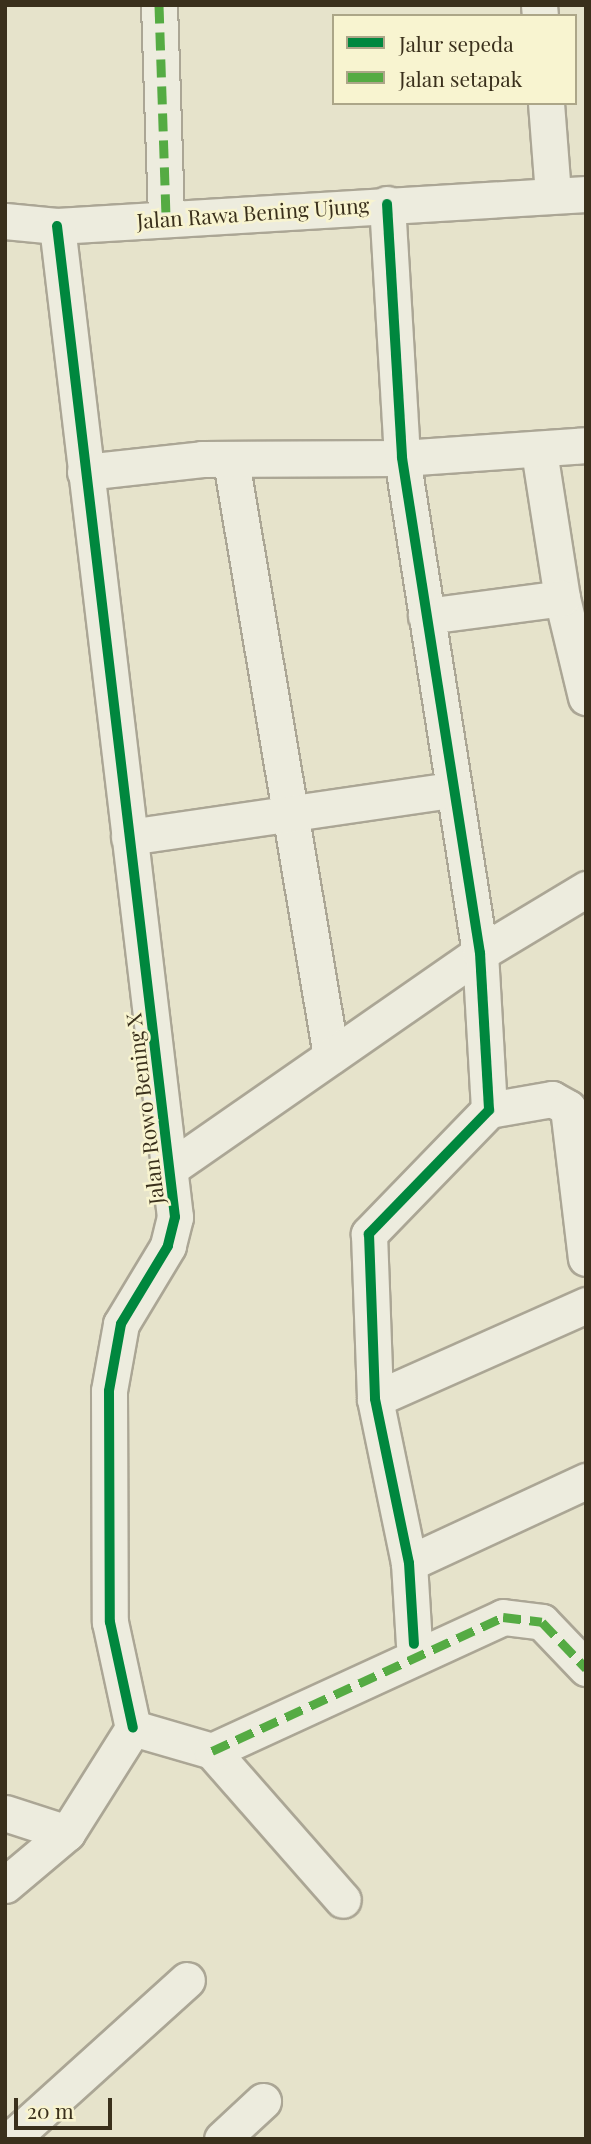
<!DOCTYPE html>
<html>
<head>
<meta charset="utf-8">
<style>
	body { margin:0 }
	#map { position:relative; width:591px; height:2144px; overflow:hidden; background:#e6e3cb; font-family:"Playfair Display",serif }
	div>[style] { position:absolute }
	.roads { filter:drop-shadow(2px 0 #aba695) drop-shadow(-2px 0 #aba695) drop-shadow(0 2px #aba695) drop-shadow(0 -2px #aba695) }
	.minor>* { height:35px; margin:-17.5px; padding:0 17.5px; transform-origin:17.5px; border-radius:17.5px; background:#edecde }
	.quiet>* { height:9px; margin-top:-4.5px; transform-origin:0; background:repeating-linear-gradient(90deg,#55ab43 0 18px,transparent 0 27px) }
	.cycleway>* { height:10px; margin:-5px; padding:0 5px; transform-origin:5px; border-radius:5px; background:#00873e }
	span { translate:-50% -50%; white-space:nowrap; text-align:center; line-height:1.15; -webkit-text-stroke:5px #f8f4d0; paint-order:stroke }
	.street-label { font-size:21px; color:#3a301c }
	.frame { position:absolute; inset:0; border:7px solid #3a301c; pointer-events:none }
	.legend { position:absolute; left:332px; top:14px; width:245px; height:91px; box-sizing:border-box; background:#f8f4d0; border:2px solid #aca688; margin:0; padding:9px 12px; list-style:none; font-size:21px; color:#3a301c }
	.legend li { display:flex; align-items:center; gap:14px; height:35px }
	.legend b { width:35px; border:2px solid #aca688 }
	.scale { position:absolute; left:14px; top:2098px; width:98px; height:32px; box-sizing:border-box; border:4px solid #3a301c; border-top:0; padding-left:9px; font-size:21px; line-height:24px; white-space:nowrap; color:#3a301c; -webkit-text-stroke:5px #f8f4d0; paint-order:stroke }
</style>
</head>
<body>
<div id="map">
	<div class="roads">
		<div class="minor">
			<i style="left:159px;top:5px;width:212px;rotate:88.1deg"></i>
			<i style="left:539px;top:5px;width:11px;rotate:85deg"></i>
			<i style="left:546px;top:103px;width:92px;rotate:85.6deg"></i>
			<i style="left:387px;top:204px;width:254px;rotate:86.6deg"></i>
			<i style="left:402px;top:458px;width:501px;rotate:81.05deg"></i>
			<i style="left:480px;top:953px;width:157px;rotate:86.7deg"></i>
			<i style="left:489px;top:1110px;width:173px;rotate:134.1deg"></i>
			<i style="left:369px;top:1234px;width:165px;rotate:87.9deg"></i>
			<i style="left:375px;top:1399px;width:167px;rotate:78.3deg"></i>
			<i style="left:409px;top:1563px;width:81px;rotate:86.5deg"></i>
			<i style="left:5px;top:221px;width:52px;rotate:5.5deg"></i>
			<i style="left:57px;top:226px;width:530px;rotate:-3.46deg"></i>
			<i style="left:57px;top:226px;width:998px;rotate:83.21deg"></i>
			<i style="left:175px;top:1217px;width:30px;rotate:104deg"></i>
			<i style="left:168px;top:1246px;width:91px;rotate:121.1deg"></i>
			<i style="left:121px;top:1324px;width:68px;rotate:100.2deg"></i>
			<i style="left:109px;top:1391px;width:231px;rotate:89.8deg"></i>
			<i style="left:110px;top:1622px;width:108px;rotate:77.8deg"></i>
			<i style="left:539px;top:451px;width:149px;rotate:81.1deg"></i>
			<i style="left:562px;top:598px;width:102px;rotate:76.4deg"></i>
			<i style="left:231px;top:461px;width:603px;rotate:80.46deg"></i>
			<i style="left:85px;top:472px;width:118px;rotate:-6.3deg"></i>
			<i style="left:202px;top:459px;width:200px;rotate:-0.3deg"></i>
			<i style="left:402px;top:458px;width:184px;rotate:-4deg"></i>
			<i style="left:426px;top:616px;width:137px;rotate:-7.5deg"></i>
			<i style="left:129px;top:837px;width:325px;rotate:-8.3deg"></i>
			<i style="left:489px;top:1110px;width:64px;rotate:-9.9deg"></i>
			<i style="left:552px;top:1099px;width:18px;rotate:29deg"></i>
			<i style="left:568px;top:1108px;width:151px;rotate:83.2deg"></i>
			<i style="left:172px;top:1167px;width:375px;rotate:-34.8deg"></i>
			<i style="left:480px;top:953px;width:124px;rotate:-31.1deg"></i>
			<i style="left:375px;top:1399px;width:231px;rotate:-24deg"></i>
			<i style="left:409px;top:1563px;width:195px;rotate:-24.9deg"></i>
			<i style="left:133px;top:1728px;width:82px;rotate:16.2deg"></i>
			<i style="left:212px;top:1751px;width:198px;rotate:48.7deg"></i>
			<i style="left:212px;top:1751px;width:320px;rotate:-24.7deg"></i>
			<i style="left:503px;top:1617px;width:39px;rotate:7deg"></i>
			<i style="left:542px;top:1622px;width:64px;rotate:46.3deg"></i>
			<i style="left:5px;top:1813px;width:65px;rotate:17.9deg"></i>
			<i style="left:5px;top:1885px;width:81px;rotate:-40deg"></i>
			<i style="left:67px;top:1833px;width:124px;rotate:-57.8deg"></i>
			<i style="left:11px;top:2139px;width:237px;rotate:-42.1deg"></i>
			<i style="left:222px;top:2139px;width:56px;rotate:-42.8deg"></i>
		</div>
	</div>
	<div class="quiet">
		<i style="left:159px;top:5px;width:212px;rotate:88.1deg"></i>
		<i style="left:212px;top:1751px;width:320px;rotate:-24.7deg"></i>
		<i style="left:503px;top:1617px;width:39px;rotate:7deg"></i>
		<i style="left:542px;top:1622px;width:64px;rotate:46.3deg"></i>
	</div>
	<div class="cycleway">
		<i style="left:387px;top:204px;width:254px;rotate:86.6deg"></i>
		<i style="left:402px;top:458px;width:501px;rotate:81.05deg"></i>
		<i style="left:480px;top:953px;width:157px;rotate:86.7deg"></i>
		<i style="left:489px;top:1110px;width:173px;rotate:134.1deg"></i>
		<i style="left:369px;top:1234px;width:165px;rotate:87.9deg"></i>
		<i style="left:375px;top:1399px;width:167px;rotate:78.3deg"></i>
		<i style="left:409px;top:1563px;width:81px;rotate:86.5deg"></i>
		<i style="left:57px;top:226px;width:998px;rotate:83.21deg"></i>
		<i style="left:175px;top:1217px;width:30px;rotate:104deg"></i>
		<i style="left:168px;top:1246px;width:91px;rotate:121.1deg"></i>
		<i style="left:121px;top:1324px;width:68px;rotate:100.2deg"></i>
		<i style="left:109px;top:1391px;width:231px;rotate:89.8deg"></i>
		<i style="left:110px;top:1622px;width:108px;rotate:77.8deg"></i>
	</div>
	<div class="street-label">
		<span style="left:253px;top:212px;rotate:-4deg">Jalan Rawa Bening Ujung</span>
		<span style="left:144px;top:1109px;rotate:-97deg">Jalan Rowo Bening X</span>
	</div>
	<div class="frame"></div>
	<ul class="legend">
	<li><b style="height:9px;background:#00873e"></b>Jalur sepeda</li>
	<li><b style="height:9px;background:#55ab43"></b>Jalan setapak</li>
	</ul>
	<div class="scale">20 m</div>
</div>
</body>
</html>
